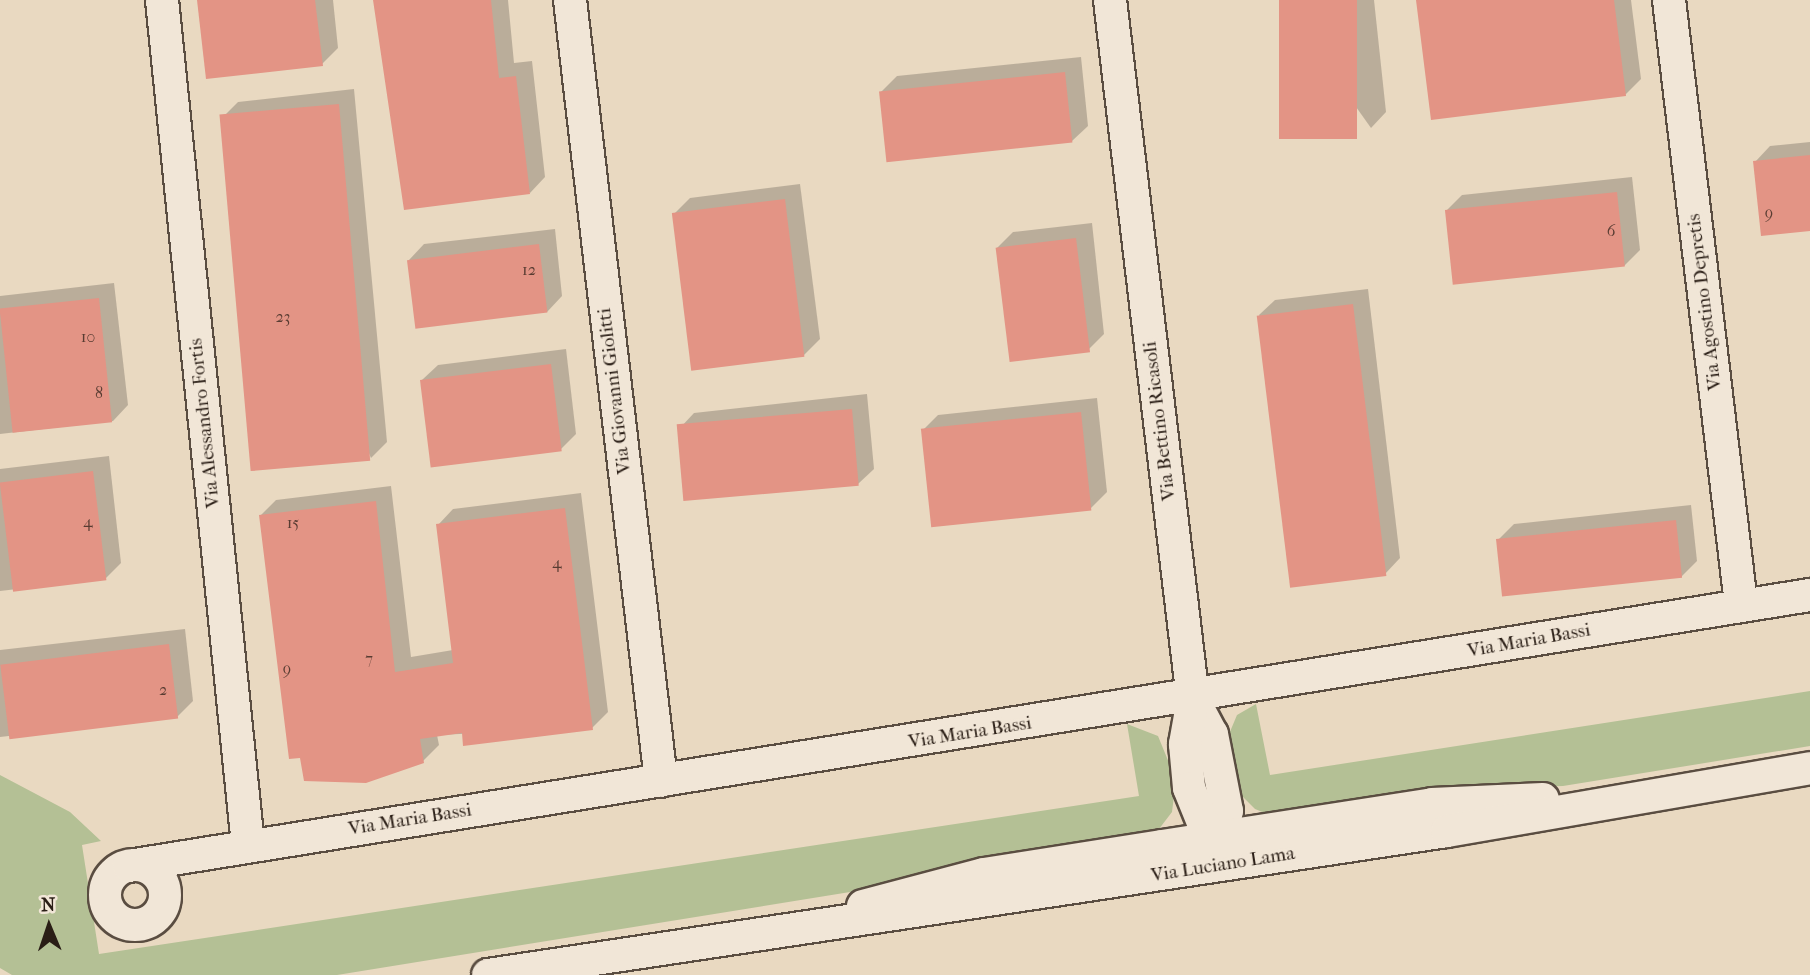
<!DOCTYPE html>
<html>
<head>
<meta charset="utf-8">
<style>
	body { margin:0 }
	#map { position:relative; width:1810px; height:975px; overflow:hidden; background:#e9d9c1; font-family:"IM FELL French Canon",serif }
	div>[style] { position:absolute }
	.green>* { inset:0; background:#b4c095 }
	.shadow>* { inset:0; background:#0003 }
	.building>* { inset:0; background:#e39485; transform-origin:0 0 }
	.roads { filter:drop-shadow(2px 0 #5a4d41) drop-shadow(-2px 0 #5a4d41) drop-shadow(0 2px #5a4d41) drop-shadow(0 -2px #5a4d41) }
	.street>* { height:32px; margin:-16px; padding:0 16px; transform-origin:16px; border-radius:16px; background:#f1e6d7 }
	.street>.ring { margin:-16px; padding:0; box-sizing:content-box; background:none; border:32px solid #f1e6d7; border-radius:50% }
	span { translate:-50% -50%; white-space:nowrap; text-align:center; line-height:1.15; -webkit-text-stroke:6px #f1e6d7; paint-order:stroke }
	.number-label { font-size:16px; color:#583c32 }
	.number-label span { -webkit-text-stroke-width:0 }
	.street-label { font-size:19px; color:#2a1e16 }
	.north { position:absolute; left:14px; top:891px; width:70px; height:70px; -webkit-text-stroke:5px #f1e6d7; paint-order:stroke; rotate:358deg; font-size:19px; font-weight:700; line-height:28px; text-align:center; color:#2a1e16 }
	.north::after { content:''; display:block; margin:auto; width:24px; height:32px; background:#2a1e16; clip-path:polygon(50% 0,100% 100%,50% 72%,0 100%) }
</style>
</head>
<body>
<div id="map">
	<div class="green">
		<i style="clip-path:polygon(1810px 691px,1810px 746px,1563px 786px,1471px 789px,1270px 815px,1255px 809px,1236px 790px,1224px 746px,1237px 715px,1256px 704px,1270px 775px)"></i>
		<i style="clip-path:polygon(1127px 724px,1158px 736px,1176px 780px,1172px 812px,1159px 829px,1139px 837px,881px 887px,337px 975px,12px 975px,0 968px,0 775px,70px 812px,101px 841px,82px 845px,99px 954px,1139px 796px)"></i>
	</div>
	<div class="shadow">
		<i style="clip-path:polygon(198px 0,333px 0,338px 48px,322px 64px)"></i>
		<i style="clip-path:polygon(377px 0,508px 0,514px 63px,532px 61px,545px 177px,530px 193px)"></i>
		<i style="clip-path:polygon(1280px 0,1374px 0,1386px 112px,1371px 128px)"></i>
		<i style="clip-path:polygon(1418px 0,1631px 0,1641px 79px,1625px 95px)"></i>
		<i style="clip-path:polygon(1081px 57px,1088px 126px,1072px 141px,881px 92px,897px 76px)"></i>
		<i style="clip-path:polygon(354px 89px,387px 442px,371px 458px,222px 118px,238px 102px)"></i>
		<i style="clip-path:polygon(1810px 142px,1810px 229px,1755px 162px,1770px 146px)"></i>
		<i style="clip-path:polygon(1632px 177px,1640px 250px,1624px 266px,1446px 211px,1462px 195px)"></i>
		<i style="clip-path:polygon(800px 184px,820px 339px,804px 355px,674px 214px,690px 198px)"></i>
		<i style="clip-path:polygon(1092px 223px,1104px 334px,1088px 350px,997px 248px,1013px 232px)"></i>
		<i style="clip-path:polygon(555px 229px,562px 296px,547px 312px,409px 260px,424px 244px)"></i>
		<i style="clip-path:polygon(114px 283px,128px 405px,113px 421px,0 434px,0 296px)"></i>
		<i style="clip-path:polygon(1368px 289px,1400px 558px,1385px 574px,1259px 315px,1275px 300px)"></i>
		<i style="clip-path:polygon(566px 349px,576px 434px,561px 449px,422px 380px,438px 365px)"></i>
		<i style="clip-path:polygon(867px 394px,874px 469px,858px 484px,679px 429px,694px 413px)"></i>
		<i style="clip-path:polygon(1097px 398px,1107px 492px,1091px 508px,922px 431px,938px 415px)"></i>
		<i style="clip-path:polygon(109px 456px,121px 563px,105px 579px,0 591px,0 469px)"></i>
		<i style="clip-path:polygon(391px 486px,411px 657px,453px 650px,438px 525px,453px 509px,581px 493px,608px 712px,592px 728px,437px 735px,439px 745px,423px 761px,260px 516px,276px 500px)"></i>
		<i style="clip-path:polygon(1691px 505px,1697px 561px,1681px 577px,1498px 540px,1514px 524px)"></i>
		<i style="clip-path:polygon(185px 629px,193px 701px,177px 717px,0 737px,0 650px)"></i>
	</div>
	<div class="building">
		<i style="clip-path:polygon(197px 0,315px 0,323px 66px,206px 79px)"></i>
		<i style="clip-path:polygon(373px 0,491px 0,499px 78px,516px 76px,530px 194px,404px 210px)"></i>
		<i style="left:1279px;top:0;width:78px;height:139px"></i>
		<i style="clip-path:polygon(1416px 0,1614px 0,1626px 96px,1431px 120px)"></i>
		<i style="left:1065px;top:72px;width:71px;height:187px;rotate:84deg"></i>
		<i style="left:339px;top:104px;width:358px;height:120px;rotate:85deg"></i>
		<i style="clip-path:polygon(1810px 155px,1810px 231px,1761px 236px,1753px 161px)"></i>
		<i style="left:1617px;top:192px;width:75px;height:173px;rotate:84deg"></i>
		<i style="left:785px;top:199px;width:159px;height:114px;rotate:83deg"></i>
		<i style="left:1076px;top:238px;width:115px;height:81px;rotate:83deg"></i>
		<i style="left:539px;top:244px;width:69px;height:133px;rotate:83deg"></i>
		<i style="left:99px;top:298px;width:125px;height:100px;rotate:84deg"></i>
		<i style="left:1353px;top:304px;width:274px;height:97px;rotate:83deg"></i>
		<i style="left:551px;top:364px;width:88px;height:132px;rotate:83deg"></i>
		<i style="left:852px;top:409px;width:77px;height:176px;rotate:85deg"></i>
		<i style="left:1081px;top:412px;width:99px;height:161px;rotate:84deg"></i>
		<i style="left:93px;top:471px;width:110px;height:94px;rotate:83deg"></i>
		<i style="clip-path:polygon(376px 501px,395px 672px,453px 663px,436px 524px,565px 508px,593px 730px,463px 746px,462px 733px,420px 739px,424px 763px,366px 783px,304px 781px,300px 758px,289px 759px,259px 515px)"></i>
		<i style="left:1676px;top:520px;width:58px;height:181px;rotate:84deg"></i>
		<i style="left:169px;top:644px;width:75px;height:170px;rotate:83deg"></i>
	</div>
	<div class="roads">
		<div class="street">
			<i style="left:162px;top:0;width:849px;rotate:84.19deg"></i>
			<i style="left:570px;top:0;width:786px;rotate:83.35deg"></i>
			<i style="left:1110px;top:0;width:704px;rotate:83.23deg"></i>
			<i style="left:1193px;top:699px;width:40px;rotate:62deg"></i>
			<i style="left:1212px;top:734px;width:78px;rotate:79deg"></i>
			<i style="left:1227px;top:811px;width:43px;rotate:104.7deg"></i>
			<i style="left:1216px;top:853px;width:33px;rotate:169deg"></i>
			<i style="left:1669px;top:0;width:608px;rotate:83.2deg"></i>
			<i style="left:1193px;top:699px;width:46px;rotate:100.1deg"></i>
			<i style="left:1185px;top:744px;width:44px;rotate:84.8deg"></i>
			<i style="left:1189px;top:788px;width:40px;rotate:68deg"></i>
			<i style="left:1204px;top:825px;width:33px;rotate:33deg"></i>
			<i class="ring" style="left:105px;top:865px;width:28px;height:28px"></i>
			<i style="left:129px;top:866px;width:1703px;rotate:-9.16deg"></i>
			<i style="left:863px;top:906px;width:125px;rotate:-14.8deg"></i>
			<i style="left:984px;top:874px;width:180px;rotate:-8.9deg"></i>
			<i style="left:1162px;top:846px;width:273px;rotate:-8.8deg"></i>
			<i style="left:1432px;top:804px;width:111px;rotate:-2.6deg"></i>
			<i style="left:488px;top:975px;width:970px;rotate:-8.54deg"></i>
			<i style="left:1447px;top:831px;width:368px;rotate:-9.8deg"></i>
		</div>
	</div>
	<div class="number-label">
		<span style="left:1769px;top:213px">9</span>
		<span style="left:1611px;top:231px">6</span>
		<span style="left:529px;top:270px">12</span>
		<span style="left:283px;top:317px">23</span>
		<span style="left:88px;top:337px">10</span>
		<span style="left:99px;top:393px">8</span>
		<span style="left:88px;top:522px">4</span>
		<span style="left:293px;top:523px">15</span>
		<span style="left:557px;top:563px">4</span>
		<span style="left:369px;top:659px">7</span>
		<span style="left:287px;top:669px">9</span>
		<span style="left:163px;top:690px">2</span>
	</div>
	<div class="street-label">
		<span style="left:1705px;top:302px;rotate:-97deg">Via Agostino Depretis</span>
		<span style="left:615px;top:391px;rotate:-97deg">Via Giovanni Giolitti</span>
		<span style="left:1160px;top:421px;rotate:-97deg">Via Bettino Ricasoli</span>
		<span style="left:205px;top:423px;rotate:-96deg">Via Alessandro Fortis</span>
		<span style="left:1529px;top:641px;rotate:-10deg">Via Maria Bassi</span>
		<span style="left:970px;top:733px;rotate:-9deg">Via Maria Bassi</span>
		<span style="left:410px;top:820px;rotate:-9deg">Via Maria Bassi</span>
		<span style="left:1223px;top:865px;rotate:-9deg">Via Luciano Lama</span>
	</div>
	<div class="north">N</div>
</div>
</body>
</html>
